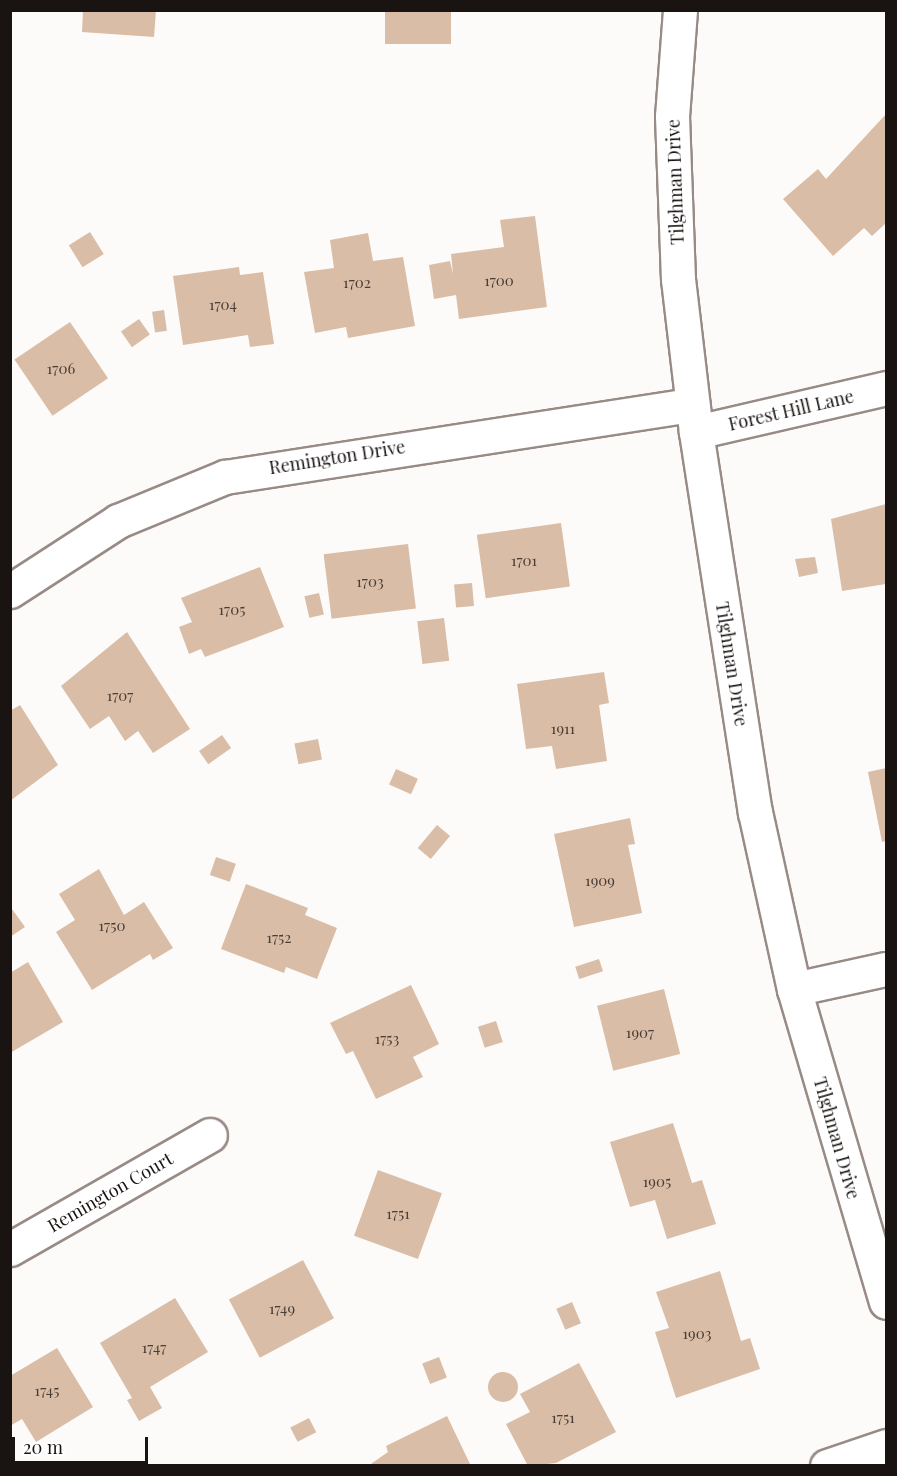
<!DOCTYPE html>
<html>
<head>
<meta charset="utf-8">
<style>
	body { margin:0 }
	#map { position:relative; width:897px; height:1476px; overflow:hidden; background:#fdfbf9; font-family:"Playfair Display",serif }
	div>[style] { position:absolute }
	.building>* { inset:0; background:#d9bda6; transform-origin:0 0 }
	.round { border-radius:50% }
	.roads { filter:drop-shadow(2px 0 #988b86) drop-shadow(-2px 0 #988b86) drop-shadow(0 2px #988b86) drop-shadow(0 -2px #988b86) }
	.minor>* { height:33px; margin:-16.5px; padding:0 16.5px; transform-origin:16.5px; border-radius:16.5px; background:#fff }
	span { translate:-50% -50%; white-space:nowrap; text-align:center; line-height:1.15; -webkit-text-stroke:4.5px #fff; paint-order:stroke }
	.number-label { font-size:15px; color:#493e37 }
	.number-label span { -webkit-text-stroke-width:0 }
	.street-label { font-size:18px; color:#191412 }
	.frame { position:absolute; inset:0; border:12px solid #191412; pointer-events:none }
	.scale { position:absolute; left:12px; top:1437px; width:136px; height:27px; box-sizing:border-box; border:3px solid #191412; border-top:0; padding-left:8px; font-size:18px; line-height:21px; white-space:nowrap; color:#191412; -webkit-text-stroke:4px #fff; paint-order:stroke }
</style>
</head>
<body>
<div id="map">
	<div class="building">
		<i style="clip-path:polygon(83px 10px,156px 10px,154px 37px,82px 32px)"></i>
		<i style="left:385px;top:10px;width:66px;height:34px"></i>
		<i style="clip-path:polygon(886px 114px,886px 223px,872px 236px,864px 228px,833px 256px,783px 199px,818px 169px,826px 179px)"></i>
		<i style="clip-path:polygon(535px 216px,547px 307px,459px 319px,456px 295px,434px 299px,429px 265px,450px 261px,453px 274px,451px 254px,504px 247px,500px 220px)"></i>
		<i style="left:90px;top:232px;width:26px;height:25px;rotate:58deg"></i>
		<i style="clip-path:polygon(368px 233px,373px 261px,403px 257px,415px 326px,348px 338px,346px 327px,315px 333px,304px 272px,334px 268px,330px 240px)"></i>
		<i style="clip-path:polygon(239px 267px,240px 275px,263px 272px,274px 344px,250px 347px,248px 335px,183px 345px,173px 276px)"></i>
		<i style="left:164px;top:310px;width:21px;height:12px;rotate:82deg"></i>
		<i style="left:139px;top:319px;width:19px;height:22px;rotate:55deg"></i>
		<i style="left:70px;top:322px;width:68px;height:67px;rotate:56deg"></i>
		<i style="clip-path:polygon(886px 504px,886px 584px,842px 591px,831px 519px)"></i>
		<i style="left:561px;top:523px;width:64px;height:85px;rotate:82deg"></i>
		<i style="left:408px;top:544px;width:65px;height:85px;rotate:83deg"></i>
		<i style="clip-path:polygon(815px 557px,818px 573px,799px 577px,795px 559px)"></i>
		<i style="clip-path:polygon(260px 567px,284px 627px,205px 657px,201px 649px,189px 654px,179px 627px,192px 622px,181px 598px)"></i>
		<i style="left:472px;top:583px;width:23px;height:18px;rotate:85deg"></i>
		<i style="left:319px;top:593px;width:22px;height:15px;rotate:77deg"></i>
		<i style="left:444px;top:618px;width:43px;height:27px;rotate:83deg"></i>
		<i style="clip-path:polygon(127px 632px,190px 729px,153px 753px,138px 731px,125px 741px,109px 716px,90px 729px,61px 686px)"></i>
		<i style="clip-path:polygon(604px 672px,609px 703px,599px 705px,607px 761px,556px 769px,552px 746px,526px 749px,517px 684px)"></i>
		<i style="clip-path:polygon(20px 705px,58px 765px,10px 801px,10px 711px)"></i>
		<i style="left:222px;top:735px;width:16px;height:28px;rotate:55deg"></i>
		<i style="left:318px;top:739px;width:21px;height:24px;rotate:79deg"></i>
		<i style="clip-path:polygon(886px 768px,886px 841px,882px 842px,868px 772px)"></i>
		<i style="left:396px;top:769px;width:24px;height:17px;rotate:24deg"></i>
		<i style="clip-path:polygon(630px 818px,635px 844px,628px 845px,642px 913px,574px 927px,554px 834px)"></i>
		<i style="left:437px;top:825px;width:17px;height:30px;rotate:40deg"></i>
		<i style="left:216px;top:857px;width:21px;height:19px;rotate:19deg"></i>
		<i style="clip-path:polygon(99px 869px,124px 915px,144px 902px,173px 948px,153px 960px,150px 954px,92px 990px,56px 932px,75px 920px,59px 894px)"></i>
		<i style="clip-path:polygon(246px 884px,308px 908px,305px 915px,337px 928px,317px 979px,286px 967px,284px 973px,221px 949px)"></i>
		<i style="clip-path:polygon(12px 909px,25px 927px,10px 937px,10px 910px)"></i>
		<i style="left:599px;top:959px;width:13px;height:25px;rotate:72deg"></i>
		<i style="clip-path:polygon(28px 962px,63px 1022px,10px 1053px,10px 973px)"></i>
		<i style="clip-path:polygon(411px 985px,439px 1044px,413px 1057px,423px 1077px,376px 1099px,353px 1051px,346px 1054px,330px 1023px)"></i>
		<i style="left:664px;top:989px;width:67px;height:69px;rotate:76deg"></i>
		<i style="left:496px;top:1021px;width:22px;height:19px;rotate:72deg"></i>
		<i style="clip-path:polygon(673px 1123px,692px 1183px,702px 1180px,716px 1224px,667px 1239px,655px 1200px,630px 1207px,610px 1142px)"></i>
		<i style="left:378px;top:1170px;width:68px;height:70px;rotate:20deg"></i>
		<i style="left:303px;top:1260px;width:66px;height:84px;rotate:62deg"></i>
		<i style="clip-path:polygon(720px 1271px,741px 1341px,750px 1338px,760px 1369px,676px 1398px,655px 1332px,669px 1328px,656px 1292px)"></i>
		<i style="clip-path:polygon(175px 1298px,208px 1352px,150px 1387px,162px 1408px,139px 1421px,127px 1400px,132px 1398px,100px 1343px)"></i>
		<i style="left:572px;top:1302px;width:23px;height:17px;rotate:67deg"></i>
		<i style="clip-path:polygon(57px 1348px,93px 1407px,36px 1442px,22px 1419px,10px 1426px,10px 1376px)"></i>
		<i style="left:439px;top:1357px;width:22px;height:18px;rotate:69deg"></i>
		<i style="clip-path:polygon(579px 1363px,616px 1432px,556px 1463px,528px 1466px,506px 1424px,530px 1412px,520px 1394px)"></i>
		<i class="round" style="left:488px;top:1372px;width:30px;height:30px"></i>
		<i style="clip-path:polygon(447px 1416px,471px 1466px,368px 1466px,388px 1452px,386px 1446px)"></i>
		<i style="left:309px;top:1418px;width:16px;height:21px;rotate:63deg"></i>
	</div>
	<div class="roads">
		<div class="minor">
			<i style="left:680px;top:10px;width:106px;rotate:94.3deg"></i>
			<i style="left:672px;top:116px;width:163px;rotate:87.9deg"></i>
			<i style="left:678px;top:279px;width:154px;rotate:83.3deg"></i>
			<i style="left:696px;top:432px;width:385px;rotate:81.2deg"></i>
			<i style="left:755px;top:812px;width:181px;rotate:77.6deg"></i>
			<i style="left:794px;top:989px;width:326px;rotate:73.6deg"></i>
			<i style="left:696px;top:432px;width:195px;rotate:-13deg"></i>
			<i style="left:10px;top:591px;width:129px;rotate:-32.9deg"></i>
			<i style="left:118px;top:521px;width:116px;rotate:-22.4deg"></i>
			<i style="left:225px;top:477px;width:473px;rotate:-8.8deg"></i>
			<i style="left:794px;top:989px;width:94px;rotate:-12.3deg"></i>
			<i style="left:10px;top:1249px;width:230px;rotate:-29.7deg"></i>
			<i style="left:827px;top:1466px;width:62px;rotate:-18.7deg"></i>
		</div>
	</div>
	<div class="number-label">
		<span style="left:499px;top:281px">1700</span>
		<span style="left:357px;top:283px">1702</span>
		<span style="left:223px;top:305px">1704</span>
		<span style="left:61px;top:369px">1706</span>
		<span style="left:524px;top:561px">1701</span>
		<span style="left:370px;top:582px">1703</span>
		<span style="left:232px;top:610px">1705</span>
		<span style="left:120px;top:696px">1707</span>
		<span style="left:563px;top:729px">1911</span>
		<span style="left:600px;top:881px">1909</span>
		<span style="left:112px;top:926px">1750</span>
		<span style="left:279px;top:938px">1752</span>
		<span style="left:640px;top:1033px">1907</span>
		<span style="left:387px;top:1039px">1753</span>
		<span style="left:657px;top:1182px">1905</span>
		<span style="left:398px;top:1214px">1751</span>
		<span style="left:282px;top:1309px">1749</span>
		<span style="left:697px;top:1334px">1903</span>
		<span style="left:154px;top:1348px">1747</span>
		<span style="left:47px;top:1391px">1745</span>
		<span style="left:563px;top:1418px">1751</span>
	</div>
	<div class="street-label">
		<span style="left:675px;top:182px;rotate:-92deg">Tilghman Drive</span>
		<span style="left:791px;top:410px;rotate:-13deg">Forest Hill Lane</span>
		<span style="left:337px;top:457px;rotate:-9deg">Remington Drive</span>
		<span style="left:732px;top:664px;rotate:81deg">Tilghman Drive</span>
		<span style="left:837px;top:1138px;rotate:74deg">Tilghman Drive</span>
		<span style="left:110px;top:1192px;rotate:-30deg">Remington Court</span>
	</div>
	<div class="frame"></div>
	<div class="scale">20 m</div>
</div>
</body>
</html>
